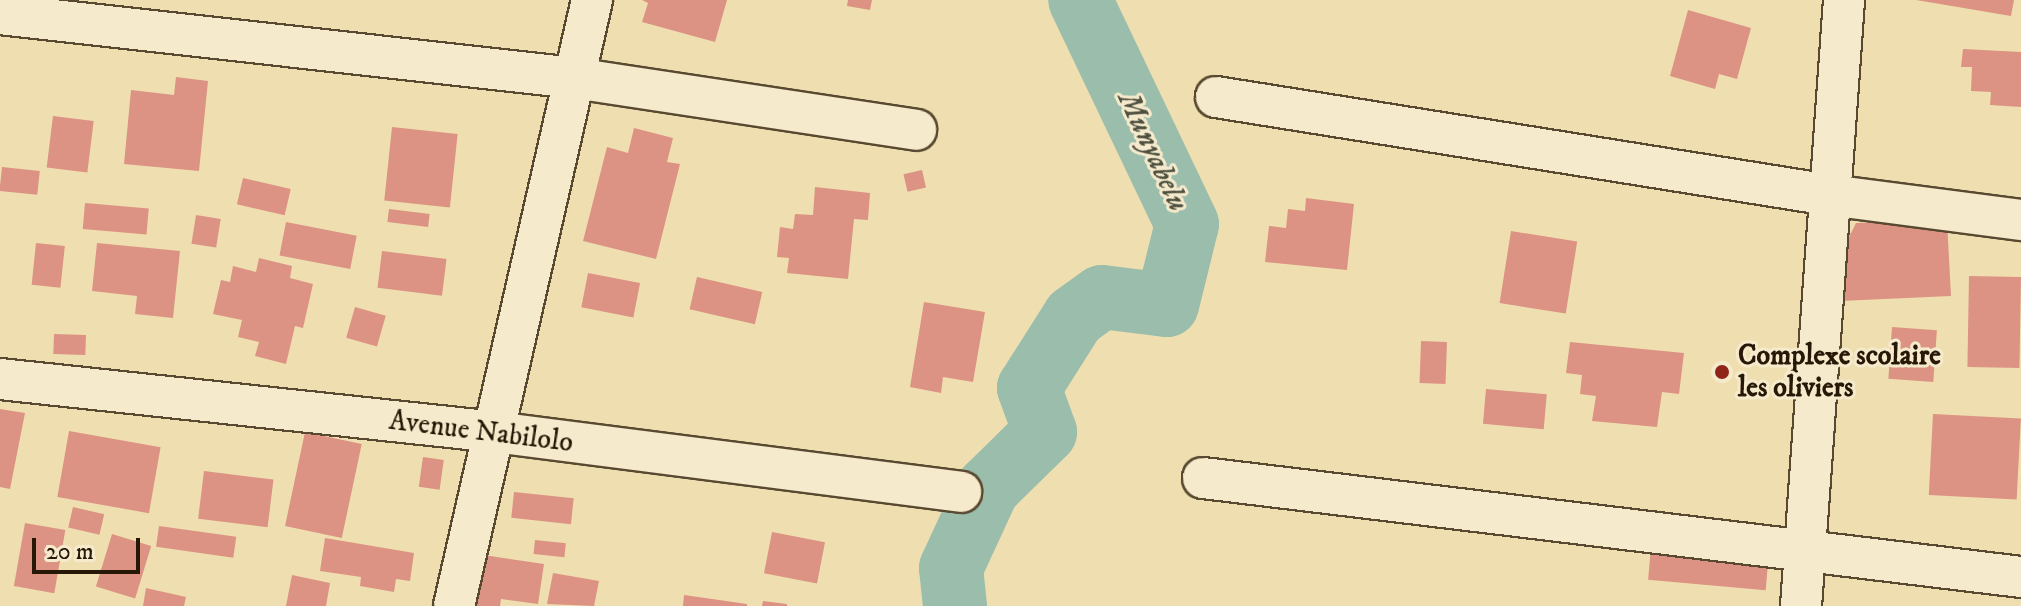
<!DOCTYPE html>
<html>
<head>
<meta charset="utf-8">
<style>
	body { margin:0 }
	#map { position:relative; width:2021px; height:606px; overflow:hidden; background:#efdfb0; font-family:"IM FELL DW Pica",serif }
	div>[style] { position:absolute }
	.river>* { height:64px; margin:-32px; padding:0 32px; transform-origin:32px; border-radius:32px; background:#9abdac }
	.building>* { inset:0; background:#dc9383; transform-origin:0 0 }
	.roads { filter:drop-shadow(2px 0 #584930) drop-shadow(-2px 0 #584930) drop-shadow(0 2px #584930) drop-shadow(0 -2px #584930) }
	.street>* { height:40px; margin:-20px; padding:0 20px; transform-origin:20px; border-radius:20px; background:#f5eacc }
	.dots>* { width:22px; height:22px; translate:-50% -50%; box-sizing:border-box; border:4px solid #f5eacc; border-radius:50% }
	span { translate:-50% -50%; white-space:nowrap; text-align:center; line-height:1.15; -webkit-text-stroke:6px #f5eacc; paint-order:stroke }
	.poi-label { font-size:28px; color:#261706; font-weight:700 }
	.left { translate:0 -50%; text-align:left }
	.street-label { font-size:28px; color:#261706 }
	.water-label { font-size:30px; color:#4f5140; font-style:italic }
	.scale { position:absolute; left:32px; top:538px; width:108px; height:36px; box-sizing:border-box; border:4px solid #261706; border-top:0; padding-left:10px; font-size:24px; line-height:28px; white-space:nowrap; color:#261706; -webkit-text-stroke:6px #f5eacc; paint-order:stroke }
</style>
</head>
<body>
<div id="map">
	<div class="river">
		<i style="left:955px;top:606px;width:38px;rotate:-96deg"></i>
		<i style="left:951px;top:568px;width:88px;rotate:-65.2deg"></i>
		<i style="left:988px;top:488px;width:80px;rotate:-44.5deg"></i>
		<i style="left:1045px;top:432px;width:47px;rotate:-110deg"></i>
		<i style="left:1029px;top:388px;width:84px;rotate:-57.6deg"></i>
		<i style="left:1074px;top:317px;width:34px;rotate:-36deg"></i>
		<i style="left:1102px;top:297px;width:65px;rotate:7deg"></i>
		<i style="left:1167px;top:305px;width:83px;rotate:-76.1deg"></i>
		<i style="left:1187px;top:224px;width:248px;rotate:-115.5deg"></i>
	</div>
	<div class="building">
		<i style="clip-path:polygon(727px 0,715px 42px,642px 22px,648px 3px,642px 0)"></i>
		<i style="clip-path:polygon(848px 0,872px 0,870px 10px,847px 6px)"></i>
		<i style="clip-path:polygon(1916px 0,2014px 0,2011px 16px)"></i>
		<i style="clip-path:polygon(1688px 10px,1751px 28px,1737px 79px,1719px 74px,1715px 89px,1670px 76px)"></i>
		<i style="clip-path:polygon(1963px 49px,2021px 52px,2021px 107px,1990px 105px,1991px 92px,1971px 91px,1972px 67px,1961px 67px)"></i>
		<i style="clip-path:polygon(176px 77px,208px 81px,199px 171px,124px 164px,131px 90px,174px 95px)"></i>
		<i style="left:53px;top:116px;width:41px;height:52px;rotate:7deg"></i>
		<i style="left:392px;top:127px;width:66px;height:74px;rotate:6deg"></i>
		<i style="clip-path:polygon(634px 128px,673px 138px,667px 162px,680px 164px,656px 259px,583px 241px,607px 147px,628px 153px)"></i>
		<i style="left:2px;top:167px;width:38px;height:24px;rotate:6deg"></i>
		<i style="left:922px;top:170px;width:18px;height:19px;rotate:77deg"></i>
		<i style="left:243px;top:178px;width:49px;height:27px;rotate:13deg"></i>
		<i style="clip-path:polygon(815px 187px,870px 193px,868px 220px,854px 219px,848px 279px,787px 273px,789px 258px,777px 257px,780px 227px,793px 229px,795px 214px,813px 215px)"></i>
		<i style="clip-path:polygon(1306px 198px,1354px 204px,1347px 270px,1265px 262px,1269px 226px,1286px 228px,1288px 209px,1305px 211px)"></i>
		<i style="left:85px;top:203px;width:64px;height:26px;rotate:5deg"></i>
		<i style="left:389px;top:209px;width:41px;height:13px;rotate:7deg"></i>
		<i style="left:196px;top:215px;width:25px;height:29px;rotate:9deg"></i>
		<i style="clip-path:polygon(1947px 220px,1951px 296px,1840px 301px,1838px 259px,1856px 223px)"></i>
		<i style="left:286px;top:222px;width:72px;height:34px;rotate:11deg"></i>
		<i style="left:1511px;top:231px;width:67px;height:73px;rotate:9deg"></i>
		<i style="left:36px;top:243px;width:29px;height:42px;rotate:6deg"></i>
		<i style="clip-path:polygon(97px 243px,180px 251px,173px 318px,135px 314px,137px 296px,92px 291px)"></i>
		<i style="left:382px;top:251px;width:65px;height:37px;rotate:7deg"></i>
		<i style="clip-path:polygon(259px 258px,292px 266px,290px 278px,313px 284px,303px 328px,295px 326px,286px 364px,255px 356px,259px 342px,238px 337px,242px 320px,213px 314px,221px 280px,230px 282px,233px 266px,256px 272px)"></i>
		<i style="left:588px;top:273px;width:53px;height:35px;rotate:11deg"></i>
		<i style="left:1969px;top:276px;width:52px;height:91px;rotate:1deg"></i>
		<i style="left:697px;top:277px;width:67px;height:33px;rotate:13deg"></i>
		<i style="clip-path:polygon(924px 302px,985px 312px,973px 382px,943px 377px,941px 393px,910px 387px)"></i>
		<i style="left:355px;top:307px;width:32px;height:32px;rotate:16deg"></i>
		<i style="left:1892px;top:327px;width:45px;height:52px;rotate:4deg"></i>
		<i style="left:54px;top:334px;width:32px;height:20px;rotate:2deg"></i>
		<i style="left:1421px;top:341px;width:26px;height:42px;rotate:2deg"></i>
		<i style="clip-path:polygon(1570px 342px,1684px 353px,1679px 394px,1662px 392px,1657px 427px,1592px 421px,1596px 396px,1580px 394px,1582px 375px,1566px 373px)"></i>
		<i style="left:1486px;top:389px;width:61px;height:35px;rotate:5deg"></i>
		<i style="clip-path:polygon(0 409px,25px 413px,10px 489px,0 487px)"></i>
		<i style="left:1933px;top:414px;width:88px;height:81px;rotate:3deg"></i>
		<i style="left:69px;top:431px;width:93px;height:67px;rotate:10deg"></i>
		<i style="left:305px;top:432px;width:58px;height:96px;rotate:12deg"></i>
		<i style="left:423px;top:457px;width:21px;height:30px;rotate:8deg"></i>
		<i style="left:204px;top:471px;width:70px;height:48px;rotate:7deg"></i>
		<i style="left:514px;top:492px;width:60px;height:26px;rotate:6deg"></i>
		<i style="left:73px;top:507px;width:32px;height:21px;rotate:13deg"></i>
		<i style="left:25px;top:523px;width:41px;height:64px;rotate:10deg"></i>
		<i style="left:159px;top:526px;width:78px;height:21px;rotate:8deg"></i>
		<i style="left:772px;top:532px;width:54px;height:42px;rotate:11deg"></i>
		<i style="left:112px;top:534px;width:41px;height:55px;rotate:17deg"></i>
		<i style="clip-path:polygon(325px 538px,414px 553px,410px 581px,396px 579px,394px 592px,360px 586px,361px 577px,320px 571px)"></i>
		<i style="left:535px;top:540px;width:31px;height:14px;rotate:6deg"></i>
		<i style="left:1651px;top:547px;width:118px;height:33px;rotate:5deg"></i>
		<i style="clip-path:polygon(477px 554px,544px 564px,538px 604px,501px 599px,500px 606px,470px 606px)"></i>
		<i style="clip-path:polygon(553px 573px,599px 581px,594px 606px,547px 604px)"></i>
		<i style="clip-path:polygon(292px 575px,330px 583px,326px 606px,286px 606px)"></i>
		<i style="clip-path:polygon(146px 588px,186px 597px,184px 606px,143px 606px)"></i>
		<i style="clip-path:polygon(684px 595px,747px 604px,747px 606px,683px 606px)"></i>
		<i style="clip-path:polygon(763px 601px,787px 604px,787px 606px,762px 606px)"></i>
	</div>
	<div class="roads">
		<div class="street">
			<i style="left:0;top:14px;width:578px;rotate:6.36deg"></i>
			<i style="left:574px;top:78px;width:346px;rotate:8.6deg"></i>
			<i style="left:1216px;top:97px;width:621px;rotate:9.08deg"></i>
			<i style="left:1829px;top:195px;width:194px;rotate:7.4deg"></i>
			<i style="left:0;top:379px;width:497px;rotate:6.1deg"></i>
			<i style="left:494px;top:432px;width:471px;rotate:7.3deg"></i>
			<i style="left:1203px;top:478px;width:824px;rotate:6.9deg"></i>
			<i style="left:454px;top:606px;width:622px;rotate:-77.17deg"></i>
			<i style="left:1801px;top:606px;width:608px;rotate:-85.94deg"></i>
		</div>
	</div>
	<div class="dots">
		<i style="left:1722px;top:372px;background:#8f2418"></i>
	</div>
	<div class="poi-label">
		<span class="left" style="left:1738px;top:372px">Complexe scolaire<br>les oliviers</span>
	</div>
	<div class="street-label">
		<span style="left:481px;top:432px;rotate:7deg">Avenue Nabilolo</span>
	</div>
	<div class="water-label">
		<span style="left:1152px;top:152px;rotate:65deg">Munyabelu</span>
	</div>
	<div class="scale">20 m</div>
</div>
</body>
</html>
